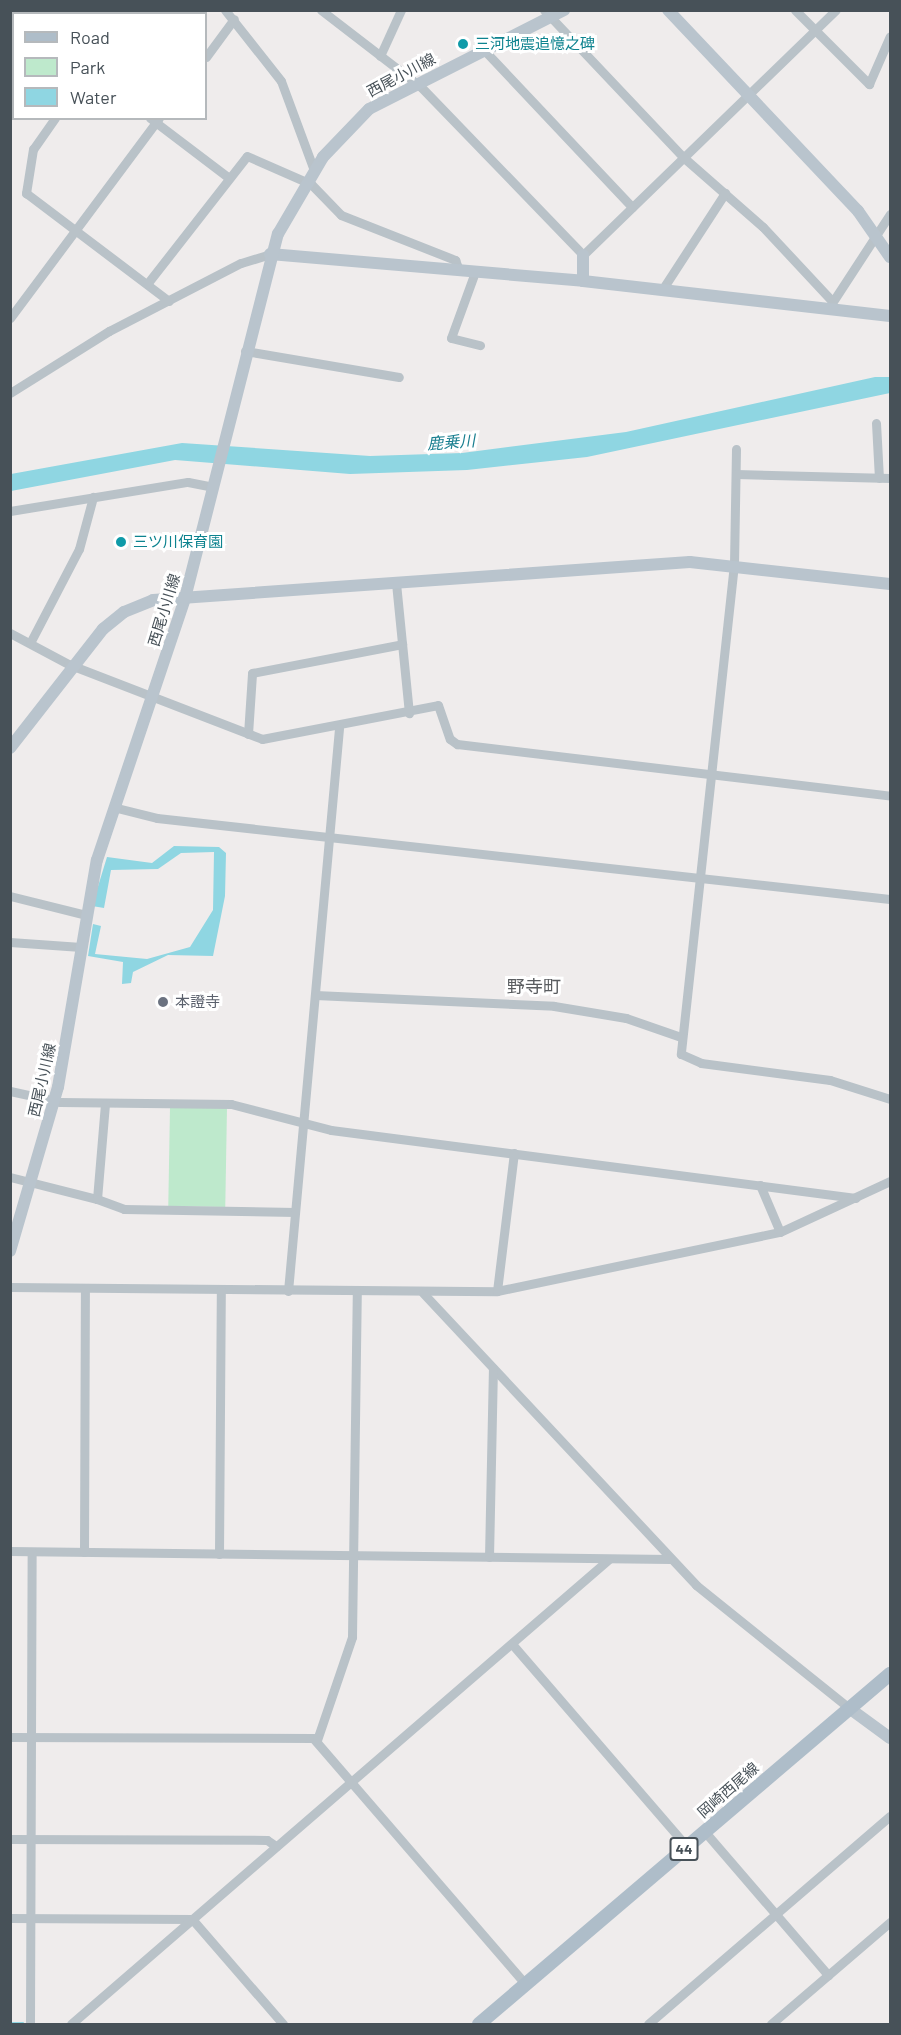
<!DOCTYPE html>
<html>
<head>
<meta charset="utf-8">
<style>
	body { margin:0 }
	#map { position:relative; width:901px; height:2035px; overflow:hidden; background:#efecec; font-family:Barlow,"Noto Sans JP",sans-serif }
	div>[style] { position:absolute }
	.green>* { inset:0; background:#bee9cc; transform-origin:0 0 }
	.water>* { inset:0; background:#8fd6e2 }
	.stream>* { height:2px; margin:-1px; padding:0 1px; transform-origin:1px; border-radius:1px; background:#8fd6e2 }
	.street>* { height:9px; margin:-4.5px; padding:0 4.5px; transform-origin:4.5px; border-radius:4.5px; background:#b9c2c8 }
	.secondary>* { height:12px; margin:-6px; padding:0 6px; transform-origin:6px; border-radius:6px; background:#b9c4cd }
	.primary>* { height:14px; margin:-7px; padding:0 7px; transform-origin:7px; border-radius:7px; background:#aebdc9 }
	.dots>* { width:16px; height:16px; translate:-50% -50%; box-sizing:border-box; border:3px solid #fff; border-radius:50% }
	span { translate:-50% -50%; white-space:nowrap; text-align:center; line-height:1.15; -webkit-text-stroke:6px #fff; paint-order:stroke }
	.shield-label span { padding:2px 4px; background:#fff; border:2px solid; border-radius:4px; -webkit-text-stroke-width:0 }
	.shield-label { font-size:14px; color:#475158; font-weight:700 }
	.culture-label { font-size:15px; color:#0d838f }
	.left { translate:0 -50%; text-align:left }
	.street-label { font-size:15px; color:#475158 }
	.worship-label { font-size:15px; color:#5b616d }
	.water-label { font-size:16px; color:#1a7f90; font-style:italic }
	.quarter-label { font-size:18px; color:#5a5d60 }
	.frame { position:absolute; inset:0; border:12px solid #475158; pointer-events:none }
	.legend { position:absolute; left:12px; top:12px; width:195px; height:108px; box-sizing:border-box; background:#fff; border:2px solid #b5b9bc; margin:0; padding:8px 10px; list-style:none; font-size:18px; color:#475158 }
	.legend li { display:flex; align-items:center; gap:12px; height:30px }
	.legend b { width:30px; border:2px solid #b5b9bc }
</style>
</head>
<body>
<div id="map">
	<div class="green">
		<i style="left:170px;top:1107px;width:57px;height:99px;rotate:1deg"></i>
	</div>
	<div class="water">
		<i style="clip-path:polygon(875px 377px,890px 377px,890px 393px,587px 457px,467px 470px,350px 474px,175px 460px,11px 491px,11px 474px,182px 443px,370px 456px,462px 453px,626px 432px)"></i>
		<i style="clip-path:polygon(174px 846px,219px 847px,226px 853px,225px 896px,213px 956px,168px 955px,133px 972px,131px 983px,122px 984px,123px 962px,88px 956px,93px 924px,101px 926px,95px 954px,147px 959px,190px 947px,213px 910px,214px 852px,181px 853px,158px 869px,111px 870px,104px 908px,92px 906px,107px 857px,152px 863px)"></i>
	</div>
	<div class="stream">
		<i style="left:10px;top:2023px;width:13px"></i>
	</div>
	<div class="street">
		<i style="left:225px;top:10px;width:90px;rotate:51.7deg"></i>
		<i style="left:281px;top:81px;width:95px;rotate:69.7deg"></i>
		<i style="left:321px;top:10px;width:126px;rotate:37.6deg"></i>
		<i style="left:421px;top:87px;width:233px;rotate:46deg"></i>
		<i style="left:583px;top:255px;width:352px;rotate:-44.1deg"></i>
		<i style="left:544px;top:10px;width:202px;rotate:46.6deg"></i>
		<i style="left:683px;top:157px;width:106px;rotate:41.2deg"></i>
		<i style="left:763px;top:227px;width:100px;rotate:47deg"></i>
		<i style="left:795px;top:10px;width:105px;rotate:45deg"></i>
		<i style="left:869px;top:84px;width:52px;rotate:-66.4deg"></i>
		<i style="left:10px;top:14px;width:5px;rotate:37deg"></i>
		<i style="left:484px;top:50px;width:216px;rotate:46.7deg"></i>
		<i style="left:380px;top:56px;width:51px;rotate:-65.5deg"></i>
		<i style="left:206px;top:57px;width:47px;rotate:-53.6deg"></i>
		<i style="left:55px;top:118px;width:38px;rotate:125deg"></i>
		<i style="left:33px;top:149px;width:45px;rotate:99deg"></i>
		<i style="left:26px;top:193px;width:179px;rotate:37.1deg"></i>
		<i style="left:150px;top:118px;width:99px;rotate:37.2deg"></i>
		<i style="left:475px;top:272px;width:70px;rotate:110deg"></i>
		<i style="left:451px;top:338px;width:30px;rotate:14deg"></i>
		<i style="left:147px;top:284px;width:162px;rotate:-52deg"></i>
		<i style="left:247px;top:156px;width:70px;rotate:23.6deg"></i>
		<i style="left:311px;top:184px;width:43px;rotate:45.9deg"></i>
		<i style="left:341px;top:215px;width:123px;rotate:21.5deg"></i>
		<i style="left:455px;top:260px;width:11px;rotate:68deg"></i>
		<i style="left:662px;top:290px;width:116px;rotate:-57deg"></i>
		<i style="left:830px;top:306px;width:110px;rotate:-56.9deg"></i>
		<i style="left:10px;top:318px;width:249px;rotate:-53.3deg"></i>
		<i style="left:245px;top:351px;width:156px;rotate:9.6deg"></i>
		<i style="left:10px;top:393px;width:117px;rotate:-32.1deg"></i>
		<i style="left:109px;top:331px;width:148px;rotate:-27.3deg"></i>
		<i style="left:241px;top:263px;width:30px;rotate:-17deg"></i>
		<i style="left:876px;top:423px;width:55px;rotate:86.9deg"></i>
		<i style="left:736px;top:449px;width:115px;rotate:91deg"></i>
		<i style="left:734px;top:564px;width:493px;rotate:96.2deg"></i>
		<i style="left:681px;top:1054px;width:22px;rotate:24deg"></i>
		<i style="left:701px;top:1063px;width:130px;rotate:7.5deg"></i>
		<i style="left:830px;top:1080px;width:63px;rotate:17.6deg"></i>
		<i style="left:736px;top:474px;width:154px;rotate:1.5deg"></i>
		<i style="left:10px;top:511px;width:180px;rotate:-9.3deg"></i>
		<i style="left:188px;top:482px;width:26px;rotate:11deg"></i>
		<i style="left:396px;top:583px;width:131px;rotate:84.3deg"></i>
		<i style="left:10px;top:633px;width:66px;rotate:28.1deg"></i>
		<i style="left:68px;top:664px;width:208px;rotate:21.1deg"></i>
		<i style="left:262px;top:739px;width:179px;rotate:-10.9deg"></i>
		<i style="left:438px;top:705px;width:36px;rotate:71deg"></i>
		<i style="left:450px;top:739px;width:9px;rotate:36deg"></i>
		<i style="left:457px;top:744px;width:436px;rotate:6.8deg"></i>
		<i style="left:30px;top:643px;width:106px;rotate:-62.5deg"></i>
		<i style="left:79px;top:549px;width:54px;rotate:-74.9deg"></i>
		<i style="left:248px;top:734px;width:61px;rotate:-86.2deg"></i>
		<i style="left:252px;top:673px;width:153px;rotate:-10.9deg"></i>
		<i style="left:113px;top:807px;width:45px;rotate:14deg"></i>
		<i style="left:157px;top:818px;width:737px;rotate:6.31deg"></i>
		<i style="left:10px;top:896px;width:78px;rotate:14deg"></i>
		<i style="left:10px;top:942px;width:71px;rotate:4deg"></i>
		<i style="left:315px;top:995px;width:239px;rotate:2.6deg"></i>
		<i style="left:554px;top:1006px;width:73px;rotate:9.5deg"></i>
		<i style="left:626px;top:1018px;width:58px;rotate:19.1deg"></i>
		<i style="left:10px;top:1091px;width:51px;rotate:12.4deg"></i>
		<i style="left:60px;top:1102px;width:171px;rotate:0.7deg"></i>
		<i style="left:231px;top:1104px;width:103px;rotate:14.6deg"></i>
		<i style="left:331px;top:1130px;width:529px;rotate:7.38deg"></i>
		<i style="left:10px;top:1177px;width:90px;rotate:14.2deg"></i>
		<i style="left:97px;top:1199px;width:95px;rotate:-85.2deg"></i>
		<i style="left:760px;top:1185px;width:51px;rotate:66.9deg"></i>
		<i style="left:97px;top:1199px;width:29px;rotate:20deg"></i>
		<i style="left:124px;top:1209px;width:171px;rotate:1deg"></i>
		<i style="left:10px;top:1287px;width:487px;rotate:0.5deg"></i>
		<i style="left:497px;top:1291px;width:289px;rotate:-11.8deg"></i>
		<i style="left:780px;top:1232px;width:121px;rotate:-24.9deg"></i>
		<i style="left:288px;top:1291px;width:565px;rotate:-84.82deg"></i>
		<i style="left:497px;top:1291px;width:139px;rotate:-83deg"></i>
		<i style="left:423px;top:1293px;width:400px;rotate:46.9deg"></i>
		<i style="left:696px;top:1585px;width:196px;rotate:38.8deg"></i>
		<i style="left:10px;top:1551px;width:660px;rotate:0.69deg"></i>
		<i style="left:84px;top:1552px;width:263px;rotate:-89.8deg"></i>
		<i style="left:219px;top:1554px;width:264px;rotate:-89.6deg"></i>
		<i style="left:489px;top:1557px;width:189px;rotate:-88.8deg"></i>
		<i style="left:512px;top:1644px;width:268px;rotate:49.2deg"></i>
		<i style="left:10px;top:1737px;width:303px;rotate:0.2deg"></i>
		<i style="left:313px;top:1738px;width:326px;rotate:49.2deg"></i>
		<i style="left:317px;top:1740px;width:109px;rotate:-71.2deg"></i>
		<i style="left:352px;top:1637px;width:345px;rotate:-89.2deg"></i>
		<i style="left:705px;top:1832px;width:189px;rotate:49.3deg"></i>
		<i style="left:10px;top:1839px;width:257px;rotate:0.2deg"></i>
		<i style="left:267px;top:1840px;width:11px;rotate:34deg"></i>
		<i style="left:10px;top:1918px;width:182px;rotate:0.3deg"></i>
		<i style="left:192px;top:1919px;width:139px;rotate:49.1deg"></i>
		<i style="left:30px;top:2024px;width:472px;rotate:-89.8deg"></i>
		<i style="left:71px;top:2024px;width:711px;rotate:-40.84deg"></i>
		<i style="left:648px;top:2024px;width:319px;rotate:-40.7deg"></i>
		<i style="left:771px;top:2024px;width:157px;rotate:-40.6deg"></i>
	</div>
	<div class="secondary">
		<i style="left:668px;top:10px;width:277px;rotate:46.6deg"></i>
		<i style="left:858px;top:211px;width:56px;rotate:55.2deg"></i>
		<i style="left:270px;top:254px;width:314px;rotate:4.9deg"></i>
		<i style="left:583px;top:281px;width:309px;rotate:6.5deg"></i>
		<i style="left:583px;top:281px;width:26px;rotate:-90deg"></i>
		<i style="left:10px;top:748px;width:151px;rotate:-52deg"></i>
		<i style="left:103px;top:629px;width:27px;rotate:-39deg"></i>
		<i style="left:124px;top:612px;width:31px;rotate:-22deg"></i>
		<i style="left:153px;top:600px;width:538px;rotate:-4.05deg"></i>
		<i style="left:690px;top:562px;width:201px;rotate:6.3deg"></i>
		<i style="left:10px;top:1251px;width:171px;rotate:-73.7deg"></i>
		<i style="left:58px;top:1087px;width:230px;rotate:-80.3deg"></i>
		<i style="left:97px;top:860px;width:276px;rotate:-71.4deg"></i>
		<i style="left:185px;top:598px;width:376px;rotate:-75.7deg"></i>
		<i style="left:278px;top:234px;width:89px;rotate:-59.7deg"></i>
		<i style="left:323px;top:157px;width:66px;rotate:-46.2deg"></i>
		<i style="left:369px;top:109px;width:219px;rotate:-26.9deg"></i>
		<i style="left:849px;top:1708px;width:51px;rotate:36.2deg"></i>
	</div>
	<div class="primary">
		<i style="left:479px;top:2024px;width:540px;rotate:-40.42deg"></i>
	</div>
	<div class="dots">
		<i style="left:463px;top:44px;background:#0f9aa8"></i>
		<i style="left:121px;top:542px;background:#0f9aa8"></i>
		<i style="left:163px;top:1002px;background:#6b7280"></i>
	</div>
	<div class="shield-label">
		<span style="left:684px;top:1849px">44</span>
	</div>
	<div class="culture-label">
		<span class="left" style="left:475px;top:44px">三河地震追憶之碑</span>
		<span class="left" style="left:133px;top:542px">三ツ川保育園</span>
	</div>
	<div class="street-label">
		<span style="left:401px;top:75px;rotate:-28deg">西尾小川線</span>
		<span style="left:164px;top:610px;rotate:-73deg">西尾小川線</span>
		<span style="left:42px;top:1080px;rotate:-77deg">西尾小川線</span>
		<span style="left:728px;top:1790px;rotate:-41deg">岡崎西尾線</span>
	</div>
	<div class="worship-label">
		<span class="left" style="left:175px;top:1002px">本證寺</span>
	</div>
	<div class="water-label">
		<span style="left:451px;top:442px;rotate:-4deg">鹿乗川</span>
	</div>
	<div class="quarter-label">
		<span style="left:534px;top:986px">野寺町</span>
	</div>
	<div class="frame"></div>
	<ul class="legend">
	<li><b style="height:8px;background:#aebdc9"></b>Road</li>
	<li><b style="height:16px;background:#bee9cc"></b>Park</li>
	<li><b style="height:16px;background:#8fd6e2"></b>Water</li>
	</ul>
</div>
</body>
</html>
